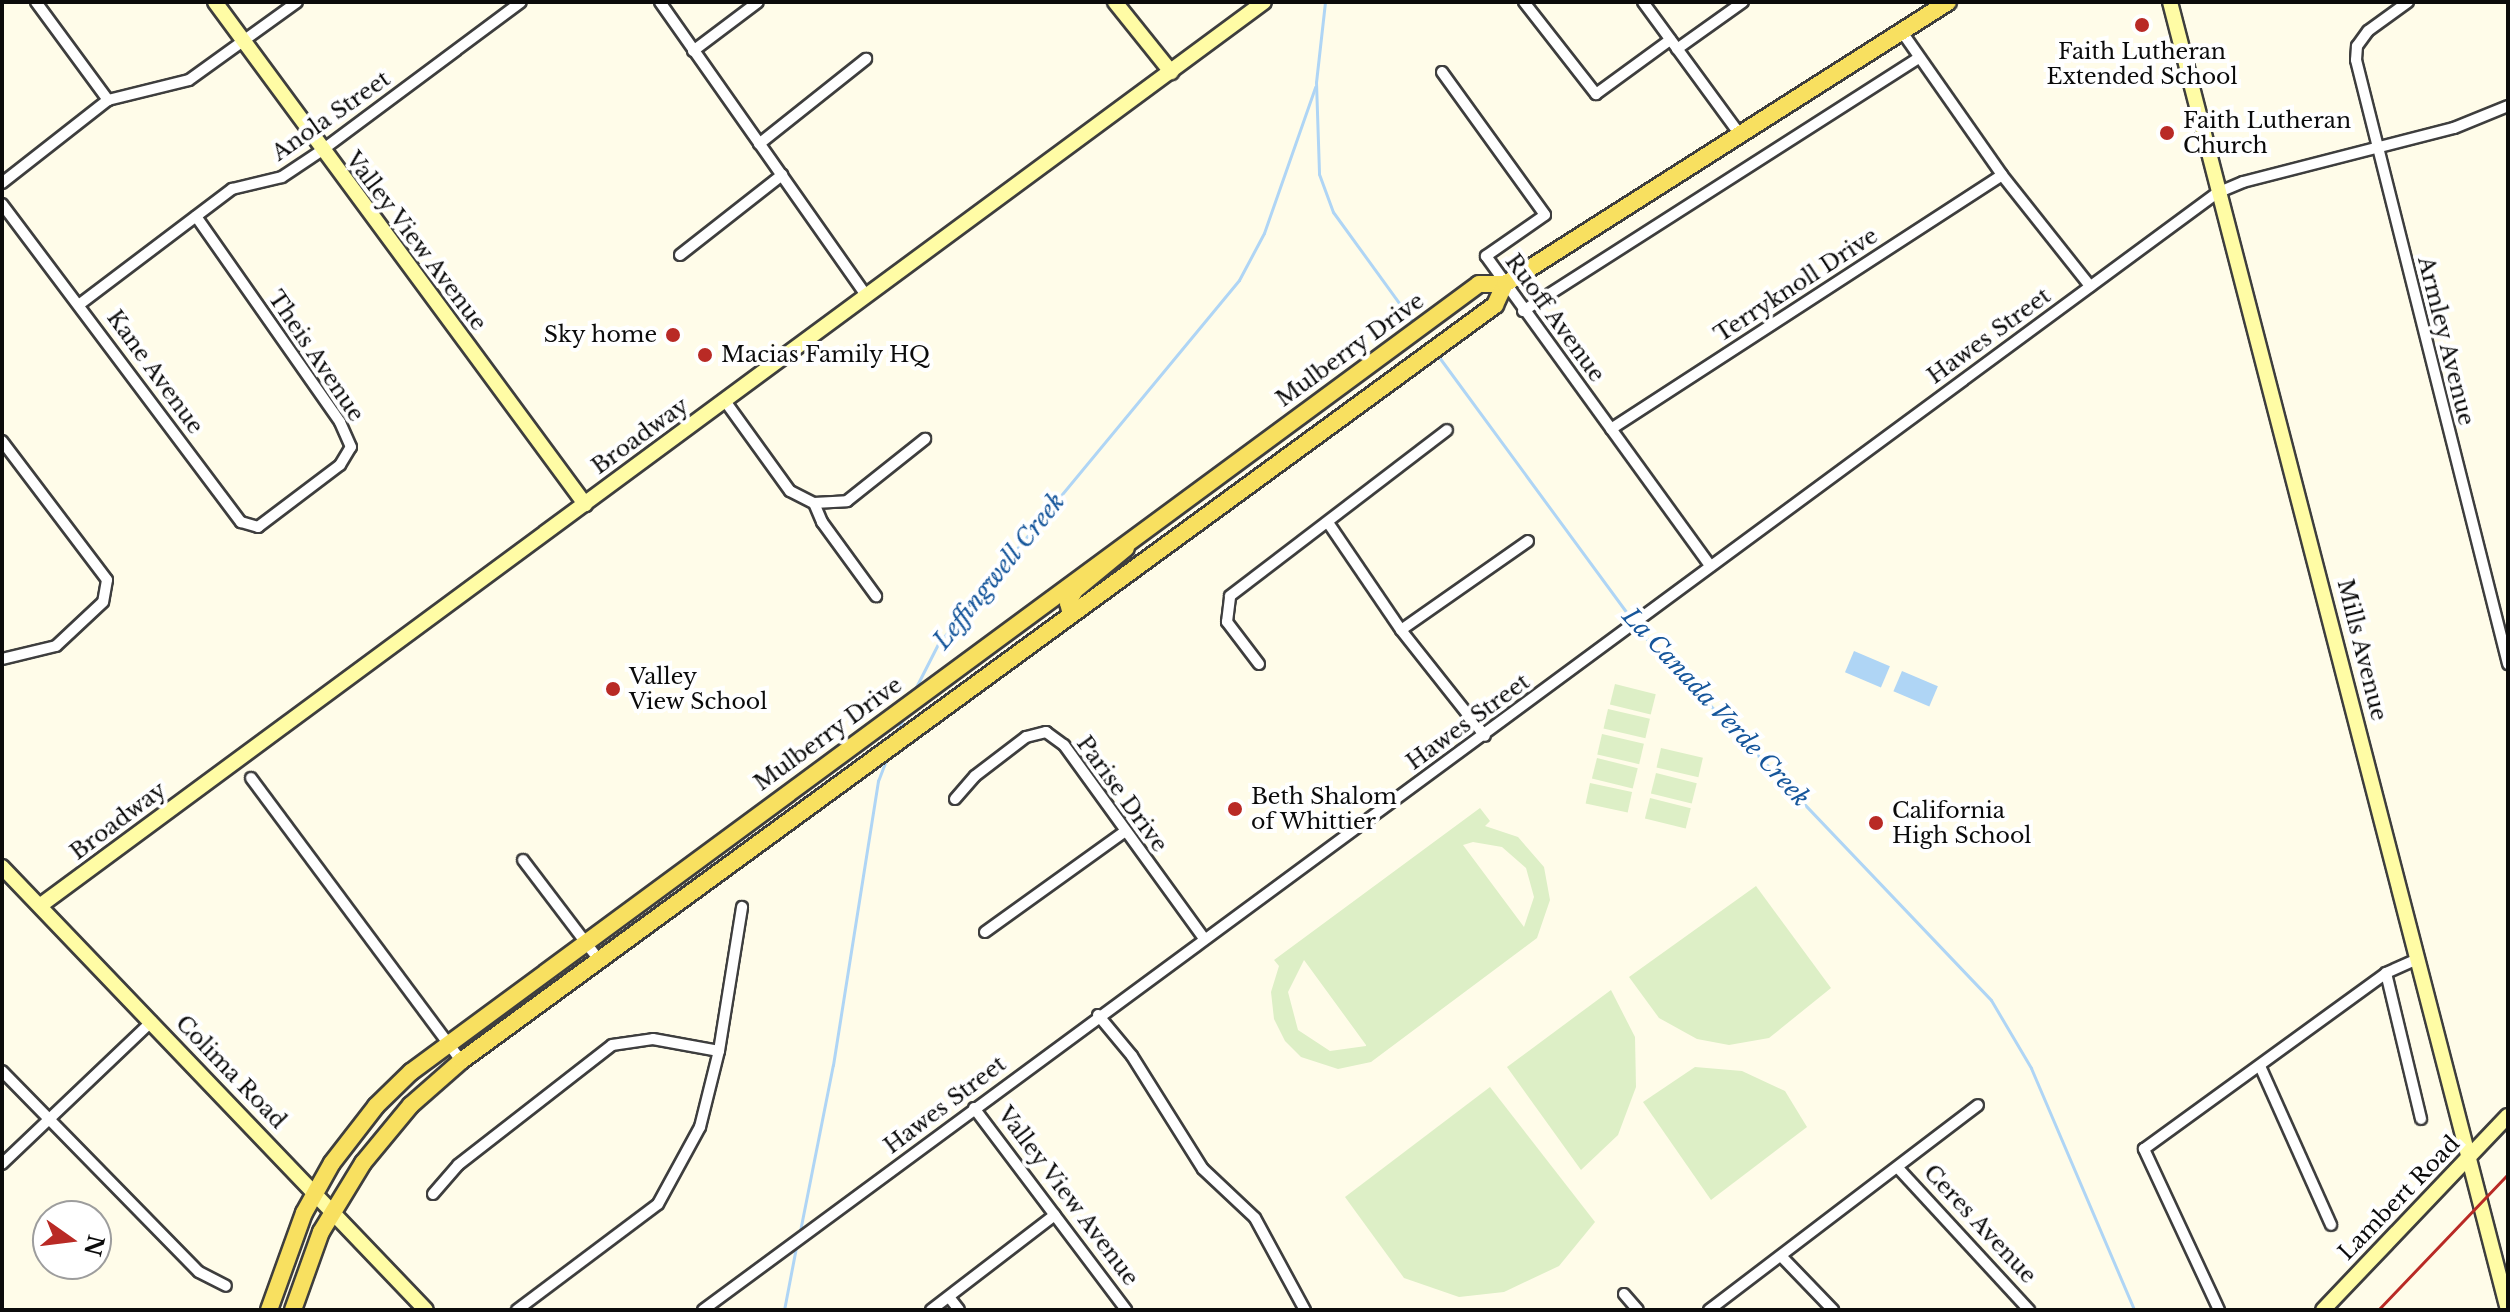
<!DOCTYPE html>
<html>
<head>
<meta charset="utf-8">
<style>
	body { margin:0 }
	#map { position:relative; width:2510px; height:1312px; overflow:hidden; background:#fffce9; font-family:"Libre Baskerville",serif }
	div>[style] { position:absolute }
	.pitch>* { inset:0; background:#ddefc6; transform-origin:0 0 }
	.water>* { inset:0; background:#afd5f5; transform-origin:0 0 }
	.stream>* { height:3px; margin:-1.5px; padding:0 1.5px; transform-origin:1.5px; border-radius:1.5px; background:#afd5f5 }
	.roads { filter:drop-shadow(2px 0 #3e3e3e) drop-shadow(-2px 0 #3e3e3e) drop-shadow(0 2px #3e3e3e) drop-shadow(0 -2px #3e3e3e) }
	.street>* { height:10px; margin:-5px; padding:0 5px; transform-origin:5px; border-radius:5px; background:#fff }
	.secondary>* { height:14px; margin:-7px; padding:0 7px; transform-origin:7px; border-radius:7px; background:#fffca5 }
	.primary>* { height:16px; margin:-8px; padding:0 8px; transform-origin:8px; border-radius:8px; background:#f8e060 }
	.rail>* { height:3px; margin:-1.5px; padding:0 1.5px; transform-origin:1.5px; border-radius:1.5px; background:#b92a25 }
	.dots>* { width:22px; height:22px; translate:-50% -50%; box-sizing:border-box; border:4px solid #fff; border-radius:50% }
	span { translate:-50% -50%; white-space:nowrap; text-align:center; line-height:1.15; -webkit-text-stroke:8px #fff; paint-order:stroke }
	.poi-label { font-size:22px; color:#0b0b0b }
	.left { translate:0 -50%; text-align:left }
	.right { translate:-100% -50%; text-align:right }
	.street-label { font-size:22px; color:#0b0b0b }
	.water-label { font-size:24px; color:#16569b; font-style:italic }
	.frame { position:absolute; inset:0; border:4px solid #0b0b0b; pointer-events:none }
	.north { position:absolute; left:32px; top:1200px; width:80px; height:80px; box-sizing:border-box; background:#fff; border:2px solid #9d9d9d; border-radius:50%; rotate:104deg; font-size:22px; font-weight:700; line-height:32px; text-align:center; color:#0b0b0b }
	.north::after { content:''; display:block; margin:auto; width:28px; height:36px; background:#b92a25; clip-path:polygon(50% 0,100% 100%,50% 72%,0 100%) }
</style>
</head>
<body>
<div id="map">
	<div class="pitch">
		<i style="left:1615px;top:684px;width:42px;height:21px;rotate:14deg"></i>
		<i style="left:1608px;top:709px;width:43px;height:20px;rotate:13deg"></i>
		<i style="left:1602px;top:734px;width:43px;height:21px;rotate:13deg"></i>
		<i style="left:1661px;top:748px;width:43px;height:20px;rotate:13deg"></i>
		<i style="left:1597px;top:758px;width:42px;height:21px;rotate:14deg"></i>
		<i style="left:1656px;top:773px;width:42px;height:21px;rotate:14deg"></i>
		<i style="left:1590px;top:783px;width:43px;height:21px;rotate:12deg"></i>
		<i style="left:1650px;top:798px;width:42px;height:21px;rotate:14deg"></i>
		<i style="clip-path:polygon(evenodd,1480px 808px,1490px 821px,1485px 826px,1518px 837px,1544px 867px,1550px 900px,1537px 938px,1371px 1062px,1338px 1069px,1301px 1057px,1285px 1041px,1274px 1019px,1271px 992px,1279px 966px,1274px 960px,1480px 808px,1473px 842px,1502px 847px,1526px 868px,1534px 897px,1524px 927px,1463px 845px,1473px 842px,1480px 808px,1304px 960px,1366px 1045px,1366px 1046px,1330px 1051px,1298px 1030px,1288px 992px,1304px 960px)"></i>
		<i style="clip-path:polygon(1756px 886px,1831px 988px,1769px 1038px,1729px 1045px,1697px 1039px,1659px 1018px,1629px 977px)"></i>
		<i style="clip-path:polygon(1611px 990px,1635px 1037px,1636px 1087px,1618px 1135px,1581px 1170px,1507px 1067px)"></i>
		<i style="clip-path:polygon(1695px 1067px,1742px 1071px,1785px 1091px,1807px 1127px,1711px 1200px,1643px 1102px)"></i>
		<i style="clip-path:polygon(1490px 1087px,1595px 1222px,1559px 1266px,1504px 1292px,1459px 1297px,1404px 1278px,1345px 1197px)"></i>
	</div>
	<div class="water">
		<i style="left:1854px;top:651px;width:39px;height:23px;rotate:23deg"></i>
		<i style="left:1902px;top:671px;width:39px;height:22px;rotate:23deg"></i>
	</div>
	<div class="stream">
		<i style="left:1325px;top:2px;width:81px;rotate:96.4deg"></i>
		<i style="left:1316px;top:82px;width:92px;rotate:88.1deg"></i>
		<i style="left:1319px;top:174px;width:40px;rotate:69.8deg"></i>
		<i style="left:1333px;top:212px;width:140px;rotate:54deg"></i>
		<i style="left:1436px;top:353px;width:353px;rotate:53.7deg"></i>
		<i style="left:1645px;top:637px;width:501px;rotate:46.37deg"></i>
		<i style="left:1991px;top:1000px;width:79px;rotate:59.5deg"></i>
		<i style="left:2031px;top:1068px;width:263px;rotate:66.9deg"></i>
		<i style="left:913px;top:693px;width:55px;rotate:-63deg"></i>
		<i style="left:938px;top:644px;width:472px;rotate:-50.4deg"></i>
		<i style="left:1239px;top:280px;width:53px;rotate:-62deg"></i>
		<i style="left:1264px;top:233px;width:155px;rotate:-70.7deg"></i>
		<i style="left:896px;top:734px;width:17px;rotate:-65deg"></i>
		<i style="left:799px;top:1236px;width:174px;rotate:-78.8deg"></i>
		<i style="left:833px;top:1065px;width:288px;rotate:-81deg"></i>
		<i style="left:878px;top:781px;width:22px;rotate:-69deg"></i>
		<i style="left:784px;top:1310px;width:64px;rotate:-79.2deg"></i>
	</div>
	<div class="roads">
		<div class="street">
			<i style="left:36px;top:2px;width:122px;rotate:53.7deg"></i>
			<i style="left:660px;top:2px;width:360px;rotate:54.9deg"></i>
			<i style="left:1524px;top:2px;width:117px;rotate:52deg"></i>
			<i style="left:1596px;top:94px;width:92px;rotate:-36.1deg"></i>
			<i style="left:1643px;top:2px;width:166px;rotate:53.8deg"></i>
			<i style="left:2408px;top:2px;width:49px;rotate:144.1deg"></i>
			<i style="left:2368px;top:31px;width:19px;rotate:126deg"></i>
			<i style="left:2357px;top:46px;width:14px;rotate:94deg"></i>
			<i style="left:2356px;top:60px;width:623px;rotate:75.87deg"></i>
			<i style="left:1902px;top:32px;width:174px;rotate:55deg"></i>
			<i style="left:2002px;top:175px;width:142px;rotate:51.6deg"></i>
			<i style="left:1677px;top:49px;width:81px;rotate:-35.5deg"></i>
			<i style="left:693px;top:51px;width:81px;rotate:-37deg"></i>
			<i style="left:1442px;top:72px;width:176px;rotate:54.2deg"></i>
			<i style="left:1545px;top:215px;width:72px;rotate:145.2deg"></i>
			<i style="left:1486px;top:256px;width:382px;rotate:54.1deg"></i>
			<i style="left:759px;top:144px;width:137px;rotate:-38.5deg"></i>
			<i style="left:2px;top:183px;width:135px;rotate:-38.1deg"></i>
			<i style="left:108px;top:100px;width:83px;rotate:-13.9deg"></i>
			<i style="left:189px;top:80px;width:133px;rotate:-35.8deg"></i>
			<i style="left:2px;top:204px;width:398px;rotate:53.1deg"></i>
			<i style="left:241px;top:522px;width:18px;rotate:16deg"></i>
			<i style="left:258px;top:527px;width:103px;rotate:-37.1deg"></i>
			<i style="left:340px;top:465px;width:21px;rotate:-59deg"></i>
			<i style="left:351px;top:447px;width:27px;rotate:-114deg"></i>
			<i style="left:340px;top:422px;width:251px;rotate:-125deg"></i>
			<i style="left:680px;top:255px;width:130px;rotate:-38.1deg"></i>
			<i style="left:80px;top:304px;width:191px;rotate:-37.1deg"></i>
			<i style="left:232px;top:189px;width:51px;rotate:-13.5deg"></i>
			<i style="left:282px;top:177px;width:47px;rotate:-33.7deg"></i>
			<i style="left:321px;top:151px;width:249px;rotate:-36.7deg"></i>
			<i style="left:1523px;top:311px;width:470px;rotate:-32.6deg"></i>
			<i style="left:725px;top:401px;width:111px;rotate:54.2deg"></i>
			<i style="left:790px;top:491px;width:27px;rotate:27deg"></i>
			<i style="left:814px;top:503px;width:21px;rotate:67deg"></i>
			<i style="left:822px;top:522px;width:92px;rotate:53.9deg"></i>
			<i style="left:1611px;top:429px;width:466px;rotate:-33deg"></i>
			<i style="left:2px;top:441px;width:174px;rotate:52.9deg"></i>
			<i style="left:107px;top:580px;width:22px;rotate:100deg"></i>
			<i style="left:103px;top:602px;width:64px;rotate:136.9deg"></i>
			<i style="left:56px;top:646px;width:56px;rotate:166.5deg"></i>
			<i style="left:814px;top:503px;width:33px;rotate:-3deg"></i>
			<i style="left:847px;top:501px;width:100px;rotate:-38.5deg"></i>
			<i style="left:1329px;top:524px;width:128px;rotate:55.8deg"></i>
			<i style="left:1401px;top:630px;width:135px;rotate:51.6deg"></i>
			<i style="left:1401px;top:630px;width:155px;rotate:-35deg"></i>
			<i style="left:1259px;top:664px;width:53px;rotate:-127.3deg"></i>
			<i style="left:1227px;top:622px;width:26px;rotate:-83deg"></i>
			<i style="left:1230px;top:596px;width:273px;rotate:-37.4deg"></i>
			<i style="left:251px;top:778px;width:352px;rotate:53.4deg"></i>
			<i style="left:955px;top:799px;width:30px;rotate:-49deg"></i>
			<i style="left:975px;top:776px;width:64px;rotate:-37.4deg"></i>
			<i style="left:1026px;top:737px;width:21px;rotate:-14deg"></i>
			<i style="left:1046px;top:732px;width:22px;rotate:36deg"></i>
			<i style="left:1064px;top:745px;width:237px;rotate:54.1deg"></i>
			<i style="left:523px;top:860px;width:126px;rotate:52.8deg"></i>
			<i style="left:985px;top:932px;width:170px;rotate:-35.7deg"></i>
			<i style="left:2386px;top:973px;width:150px;rotate:76.5deg"></i>
			<i style="left:1098px;top:1015px;width:53px;rotate:50.3deg"></i>
			<i style="left:1132px;top:1056px;width:133px;rotate:57.9deg"></i>
			<i style="left:1203px;top:1169px;width:71px;rotate:43.3deg"></i>
			<i style="left:1255px;top:1218px;width:105px;rotate:61.5deg"></i>
			<i style="left:2260px;top:1066px;width:174px;rotate:65.9deg"></i>
			<i style="left:2px;top:1071px;width:281px;rotate:45.6deg"></i>
			<i style="left:199px;top:1272px;width:30px;rotate:27deg"></i>
			<i style="left:974px;top:1108px;width:253px;rotate:53deg"></i>
			<i style="left:2px;top:1164px;width:207px;rotate:-43.6deg"></i>
			<i style="left:1899px;top:1169px;width:192px;rotate:47.3deg"></i>
			<i style="left:433px;top:1194px;width:38px;rotate:-49deg"></i>
			<i style="left:458px;top:1165px;width:195px;rotate:-37.9deg"></i>
			<i style="left:612px;top:1045px;width:41px;rotate:-8.3deg"></i>
			<i style="left:653px;top:1039px;width:67px;rotate:10.3deg"></i>
			<i style="left:1782px;top:1257px;width:74px;rotate:46.1deg"></i>
			<i style="left:1624px;top:1294px;width:21px;rotate:49deg"></i>
			<i style="left:949px;top:1297px;width:16px;rotate:52deg"></i>
			<i style="left:517px;top:1310px;width:176px;rotate:-36.9deg"></i>
			<i style="left:658px;top:1204px;width:88px;rotate:-61.4deg"></i>
			<i style="left:700px;top:1127px;width:78px;rotate:-76deg"></i>
			<i style="left:719px;top:1051px;width:146px;rotate:-80.9deg"></i>
			<i style="left:703px;top:1310px;width:1881px;rotate:-36.42deg"></i>
			<i style="left:2217px;top:193px;width:28px;rotate:-23deg"></i>
			<i style="left:2243px;top:182px;width:218px;rotate:-14.4deg"></i>
			<i style="left:2454px;top:128px;width:58px;rotate:-22.2deg"></i>
			<i style="left:931px;top:1310px;width:156px;rotate:-37.5deg"></i>
			<i style="left:1709px;top:1310px;width:338px;rotate:-37.3deg"></i>
			<i style="left:2219px;top:1310px;width:178px;rotate:-115deg"></i>
			<i style="left:2144px;top:1149px;width:299px;rotate:-36deg"></i>
			<i style="left:2386px;top:973px;width:35px;rotate:-24deg"></i>
		</div>
		<div class="secondary">
			<i style="left:215px;top:2px;width:624px;rotate:53.61deg"></i>
			<i style="left:1115px;top:2px;width:90px;rotate:51.3deg"></i>
			<i style="left:2170px;top:2px;width:1351px;rotate:75.51deg"></i>
			<i style="left:2px;top:867px;width:613px;rotate:46.26deg"></i>
			<i style="left:41px;top:905px;width:1520px;rotate:-36.44deg"></i>
			<i style="left:2323px;top:1310px;width:268px;rotate:-46.4deg"></i>
		</div>
		<div class="primary">
			<i style="left:1071px;top:614px;width:11px;rotate:-105deg"></i>
			<i style="left:1068px;top:603px;width:15px;rotate:-62deg"></i>
			<i style="left:1075px;top:590px;width:66px;rotate:-39.5deg"></i>
			<i style="left:269px;top:1310px;width:103px;rotate:-70.2deg"></i>
			<i style="left:304px;top:1213px;width:57px;rotate:-60.8deg"></i>
			<i style="left:332px;top:1163px;width:72px;rotate:-52.3deg"></i>
			<i style="left:376px;top:1106px;width:49px;rotate:-44.2deg"></i>
			<i style="left:411px;top:1072px;width:1327px;rotate:-36.42deg"></i>
			<i style="left:1479px;top:284px;width:26px"></i>
			<i style="left:293px;top:1310px;width:83px;rotate:-70.3deg"></i>
			<i style="left:321px;top:1232px;width:81px;rotate:-58.7deg"></i>
			<i style="left:363px;top:1163px;width:75px;rotate:-50.4deg"></i>
			<i style="left:411px;top:1105px;width:67px;rotate:-41.3deg"></i>
			<i style="left:461px;top:1061px;width:1281px;rotate:-36.17deg"></i>
			<i style="left:1495px;top:305px;width:23px;rotate:-65deg"></i>
			<i style="left:1505px;top:284px;width:525px;rotate:-32.48deg"></i>
		</div>
	</div>
	<div class="rail">
		<i style="left:2378px;top:1310px;width:188px;rotate:-46.3deg"></i>
	</div>
	<div class="dots">
		<i style="left:2142px;top:25px;background:#b92a25"></i>
		<i style="left:2167px;top:133px;background:#b92a25"></i>
		<i style="left:673px;top:335px;background:#b92a25"></i>
		<i style="left:705px;top:355px;background:#b92a25"></i>
		<i style="left:613px;top:689px;background:#b92a25"></i>
		<i style="left:1235px;top:809px;background:#b92a25"></i>
		<i style="left:1876px;top:823px;background:#b92a25"></i>
	</div>
	<div class="poi-label">
		<span style="left:2142px;top:64px">Faith Lutheran<br>Extended School</span>
		<span class="left" style="left:2183px;top:133px">Faith Lutheran<br>Church</span>
		<span class="right" style="left:657px;top:335px">Sky home</span>
		<span class="left" style="left:721px;top:355px">Macias Family HQ</span>
		<span class="left" style="left:629px;top:689px">Valley<br>View School</span>
		<span class="left" style="left:1251px;top:809px">Beth Shalom<br>of Whittier</span>
		<span class="left" style="left:1892px;top:823px">California<br>High School</span>
	</div>
	<div class="street-label">
		<span style="left:331px;top:116px;rotate:-35deg">Anola Street</span>
		<span style="left:416px;top:241px;rotate:53deg">Valley View Avenue</span>
		<span style="left:1796px;top:285px;rotate:-33deg">Terryknoll Drive</span>
		<span style="left:1555px;top:318px;rotate:54deg">Ruoff Avenue</span>
		<span style="left:1989px;top:336px;rotate:-36deg">Hawes Street</span>
		<span style="left:2446px;top:341px;rotate:76deg">Armley Avenue</span>
		<span style="left:1350px;top:350px;rotate:-36deg">Mulberry Drive</span>
		<span style="left:316px;top:356px;rotate:56deg">Theis Avenue</span>
		<span style="left:155px;top:372px;rotate:54deg">Kane Avenue</span>
		<span style="left:640px;top:436px;rotate:-36deg">Broadway</span>
		<span style="left:2362px;top:650px;rotate:76deg">Mills Avenue</span>
		<span style="left:1468px;top:722px;rotate:-36deg">Hawes Street</span>
		<span style="left:828px;top:734px;rotate:-36deg">Mulberry Drive</span>
		<span style="left:1122px;top:794px;rotate:54deg">Parise Drive</span>
		<span style="left:118px;top:821px;rotate:-37deg">Broadway</span>
		<span style="left:231px;top:1072px;rotate:46deg">Colima Road</span>
		<span style="left:945px;top:1105px;rotate:-37deg">Hawes Street</span>
		<span style="left:1068px;top:1196px;rotate:53deg">Valley View Avenue</span>
		<span style="left:2399px;top:1198px;rotate:-46deg">Lambert Road</span>
		<span style="left:1980px;top:1224px;rotate:47deg">Ceres Avenue</span>
	</div>
	<div class="water-label">
		<span style="left:999px;top:571px;rotate:-51deg">Leffingwell Creek</span>
		<span style="left:1716px;top:707px;rotate:47deg">La Canada Verde Creek</span>
	</div>
	<div class="frame"></div>
	<div class="north">N</div>
</div>
</body>
</html>
